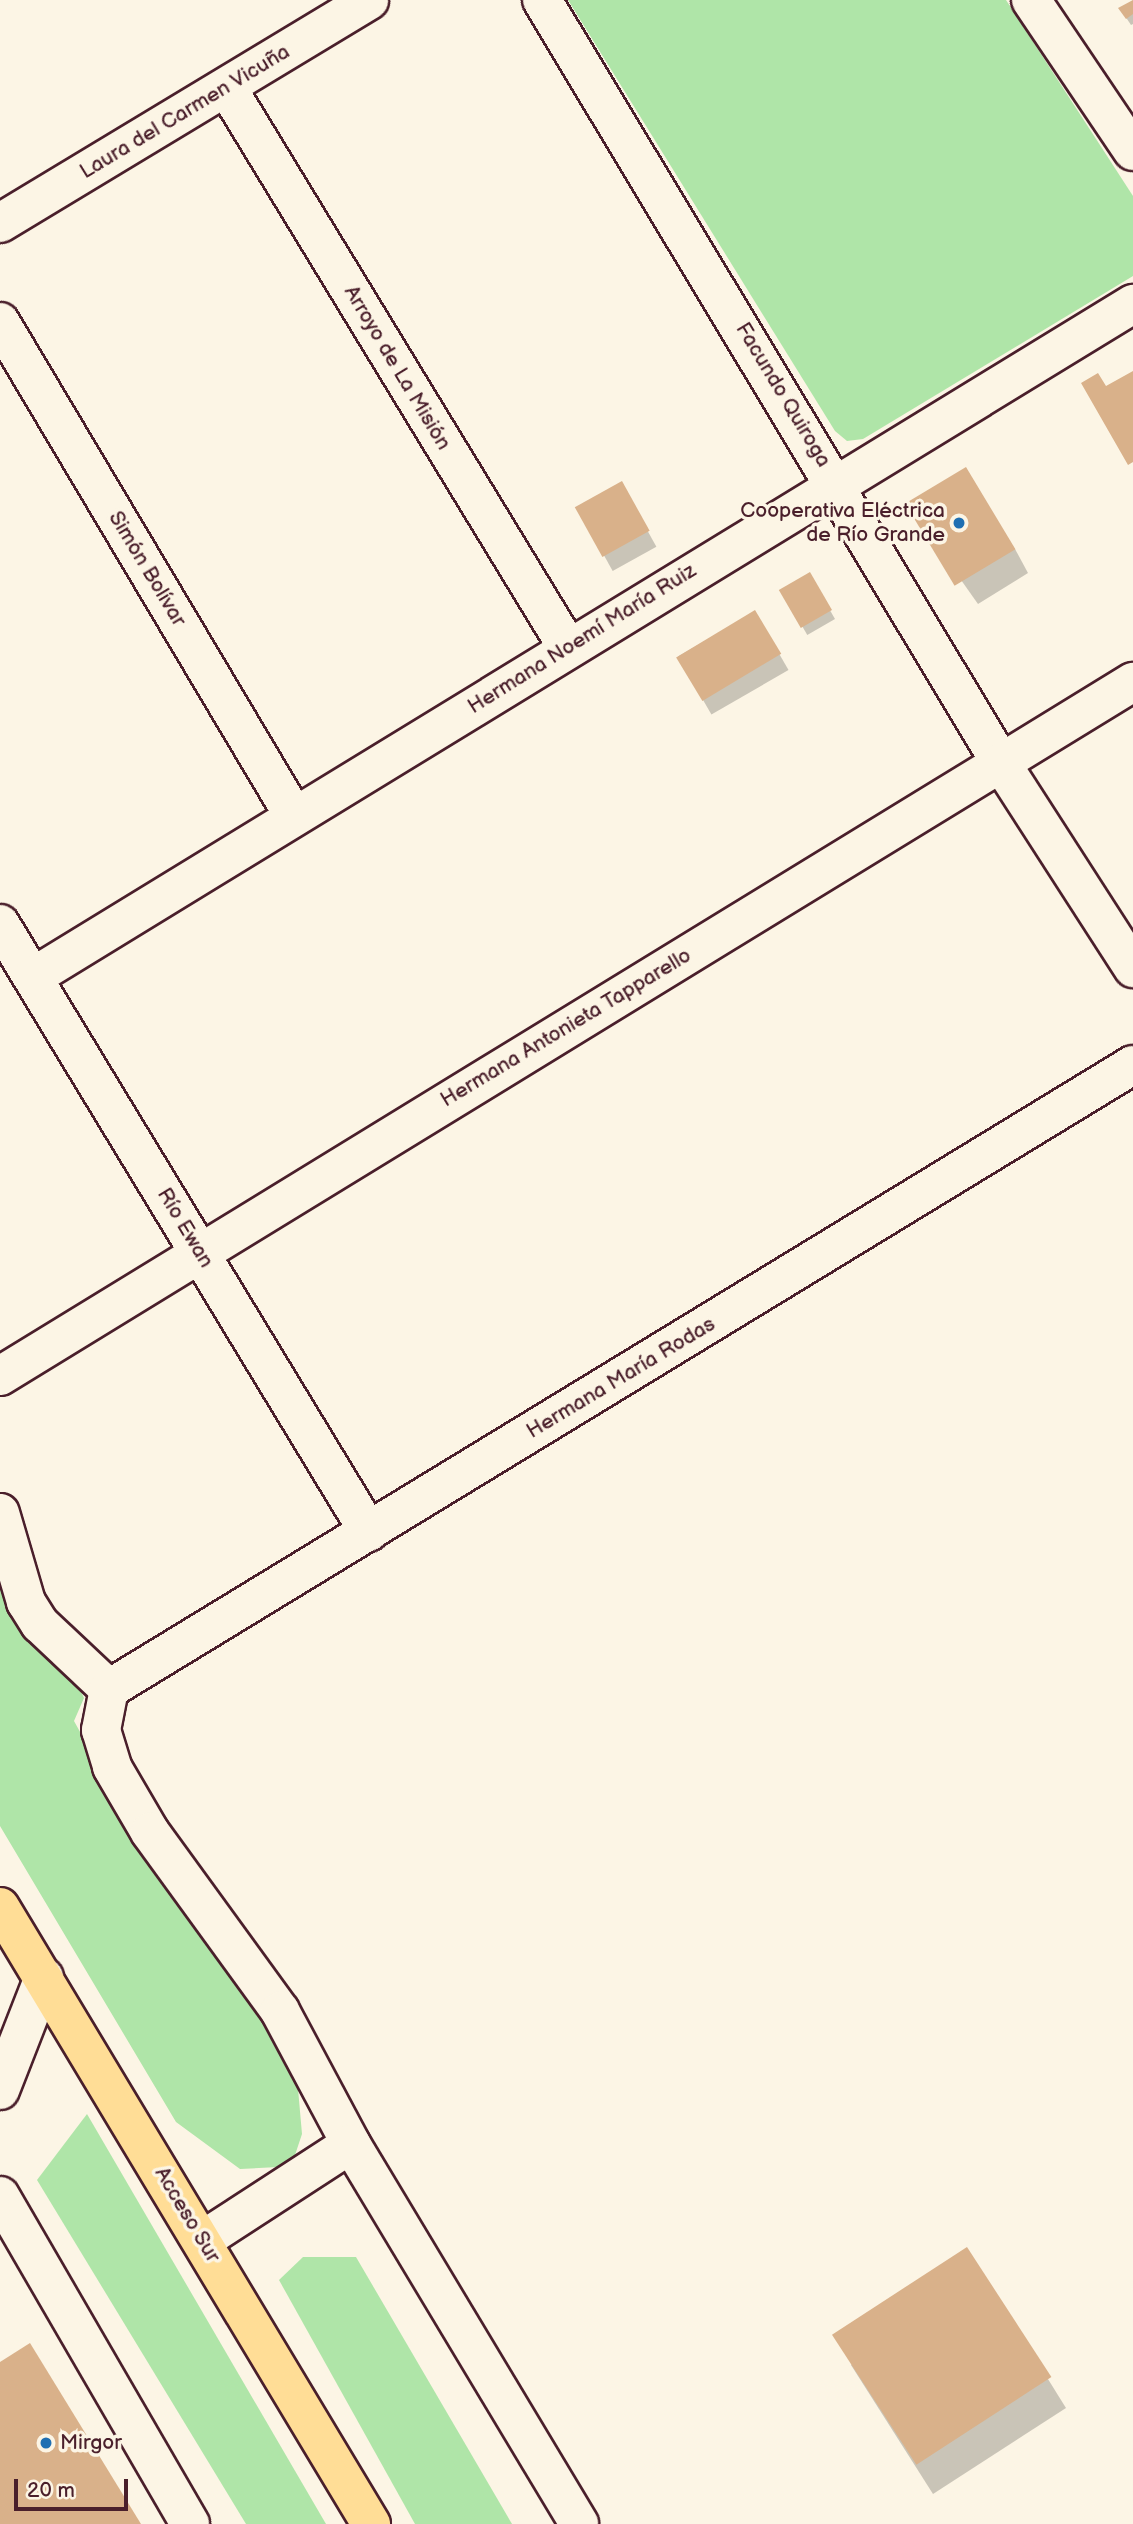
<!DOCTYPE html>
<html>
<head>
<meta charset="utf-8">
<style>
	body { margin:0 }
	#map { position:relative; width:1133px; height:2524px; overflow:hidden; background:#fcf5e5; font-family:"Balsamiq Sans",sans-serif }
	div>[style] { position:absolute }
	.green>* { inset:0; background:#afe5a8 }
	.shadow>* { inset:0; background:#0003; transform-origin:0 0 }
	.building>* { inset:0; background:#d9b18a; transform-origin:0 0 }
	.roads { filter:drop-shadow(2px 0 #4a1f2b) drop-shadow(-2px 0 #4a1f2b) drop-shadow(0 2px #4a1f2b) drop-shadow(0 -2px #4a1f2b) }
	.minor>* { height:38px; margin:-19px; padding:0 19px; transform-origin:19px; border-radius:19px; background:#fcf5e5 }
	.major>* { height:38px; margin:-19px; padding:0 19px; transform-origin:19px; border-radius:19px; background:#ffdd96 }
	.dots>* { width:19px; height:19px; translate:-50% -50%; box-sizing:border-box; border:4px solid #fcf5e5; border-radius:50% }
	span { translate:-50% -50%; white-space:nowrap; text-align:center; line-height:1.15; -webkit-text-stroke:7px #fcf5e5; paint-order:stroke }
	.street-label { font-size:21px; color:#4a1f2b }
	.poi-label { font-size:21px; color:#4a1f2b }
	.right { translate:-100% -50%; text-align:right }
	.left { translate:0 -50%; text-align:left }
	.scale { position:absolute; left:14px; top:2479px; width:114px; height:32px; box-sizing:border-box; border:4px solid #4a1f2b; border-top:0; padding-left:9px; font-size:21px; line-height:24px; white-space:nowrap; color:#4a1f2b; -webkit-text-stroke:5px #fcf5e5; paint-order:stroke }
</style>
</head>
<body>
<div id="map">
	<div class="green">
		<i style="clip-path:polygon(568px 0,1006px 0,1133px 196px,1133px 276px,863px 439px,847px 441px,835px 431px)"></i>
		<i style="clip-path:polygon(0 1546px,69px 1667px,84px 1698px,74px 1721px,126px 1815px,296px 2066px,302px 2134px,294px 2158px,278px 2167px,240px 2169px,176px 2122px,0 1826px)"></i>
		<i style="clip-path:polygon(87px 2114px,326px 2524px,246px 2524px,37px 2180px)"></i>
		<i style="clip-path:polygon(303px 2257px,356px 2257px,512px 2524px,415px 2524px,279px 2280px)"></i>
	</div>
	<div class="shadow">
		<i style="clip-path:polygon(1133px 0,1133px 24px,1131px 25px,1125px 16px)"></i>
		<i style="left:621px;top:483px;width:73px;height:50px;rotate:61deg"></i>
		<i style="clip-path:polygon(908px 505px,1015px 549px,1028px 573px,978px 604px)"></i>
		<i style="left:809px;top:574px;width:52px;height:32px;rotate:60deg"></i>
		<i style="left:755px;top:612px;width:67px;height:89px;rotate:60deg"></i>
		<i style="clip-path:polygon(967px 2249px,1066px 2408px,933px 2494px,851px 2365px)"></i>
	</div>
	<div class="building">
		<i style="clip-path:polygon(1133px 0,1133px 14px,1126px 19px,1118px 8px)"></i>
		<i style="clip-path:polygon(1133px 371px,1133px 462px,1128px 465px,1081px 383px,1098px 373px,1106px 386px)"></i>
		<i style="left:966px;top:467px;width:96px;height:71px;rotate:59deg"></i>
		<i style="left:622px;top:481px;width:57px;height:54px;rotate:61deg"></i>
		<i style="left:810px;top:572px;width:44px;height:36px;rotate:60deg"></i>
		<i style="left:755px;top:610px;width:51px;height:92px;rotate:59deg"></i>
		<i style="left:967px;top:2247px;width:155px;height:161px;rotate:57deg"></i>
		<i style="clip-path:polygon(30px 2343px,141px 2524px,0 2524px,0 2362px)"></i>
	</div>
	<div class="roads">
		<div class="minor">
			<i style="left:542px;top:0;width:890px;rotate:58.97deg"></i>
			<i style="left:1001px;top:763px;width:244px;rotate:57.2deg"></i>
			<i style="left:1031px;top:0;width:182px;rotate:56deg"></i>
			<i style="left:227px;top:88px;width:656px;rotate:58.66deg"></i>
			<i style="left:0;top:223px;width:431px;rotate:-31.1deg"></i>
			<i style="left:0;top:322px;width:575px;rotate:59.24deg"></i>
			<i style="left:0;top:924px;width:711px;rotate:58.75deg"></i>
			<i style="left:33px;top:977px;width:1290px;rotate:-31.46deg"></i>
			<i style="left:0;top:1376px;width:1329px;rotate:-31.49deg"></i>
			<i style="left:0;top:1513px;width:93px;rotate:73.7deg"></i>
			<i style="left:26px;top:1602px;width:26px;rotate:58deg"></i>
			<i style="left:40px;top:1624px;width:95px;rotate:43.3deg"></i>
			<i style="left:109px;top:1689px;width:1199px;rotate:-31.36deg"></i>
			<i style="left:109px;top:1689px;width:42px;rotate:101deg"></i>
			<i style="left:101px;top:1730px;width:39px;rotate:73deg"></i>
			<i style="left:112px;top:1767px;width:75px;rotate:59.7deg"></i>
			<i style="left:150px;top:1832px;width:221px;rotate:54deg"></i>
			<i style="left:280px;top:2011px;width:151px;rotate:61.9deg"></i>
			<i style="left:351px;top:2144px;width:443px;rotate:59deg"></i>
			<i style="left:0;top:2090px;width:121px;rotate:-68.7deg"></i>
			<i style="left:0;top:2196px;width:379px;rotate:59.9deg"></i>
			<i style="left:203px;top:2240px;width:176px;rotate:-33deg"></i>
		</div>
		<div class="major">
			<i style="left:0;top:1907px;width:720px;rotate:58.98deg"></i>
		</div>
	</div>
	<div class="dots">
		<i style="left:959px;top:523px;background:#1f6fb2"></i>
		<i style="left:46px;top:2443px;background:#1f6fb2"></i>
	</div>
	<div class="street-label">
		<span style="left:185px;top:112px;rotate:-31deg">Laura del Carmen Vicuña</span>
		<span style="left:397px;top:368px;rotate:59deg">Arroyo de La Misión</span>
		<span style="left:783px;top:395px;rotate:59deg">Facundo Quiroga</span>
		<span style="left:147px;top:569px;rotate:59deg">Simón Bolívar</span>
		<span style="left:582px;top:639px;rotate:-32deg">Hermana Noemí María Ruiz</span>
		<span style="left:566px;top:1028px;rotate:-31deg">Hermana Antonieta Tapparello</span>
		<span style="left:185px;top:1228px;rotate:59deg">Río Ewan</span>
		<span style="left:621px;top:1378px;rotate:-31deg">Hermana María Rodas</span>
		<span style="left:187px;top:2215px;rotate:59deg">Acceso Sur</span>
	</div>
	<div class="poi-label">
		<span class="right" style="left:945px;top:523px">Cooperativa Eléctrica<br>de Río Grande</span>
		<span class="left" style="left:60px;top:2443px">Mirgor</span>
	</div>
	<div class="scale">20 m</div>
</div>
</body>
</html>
